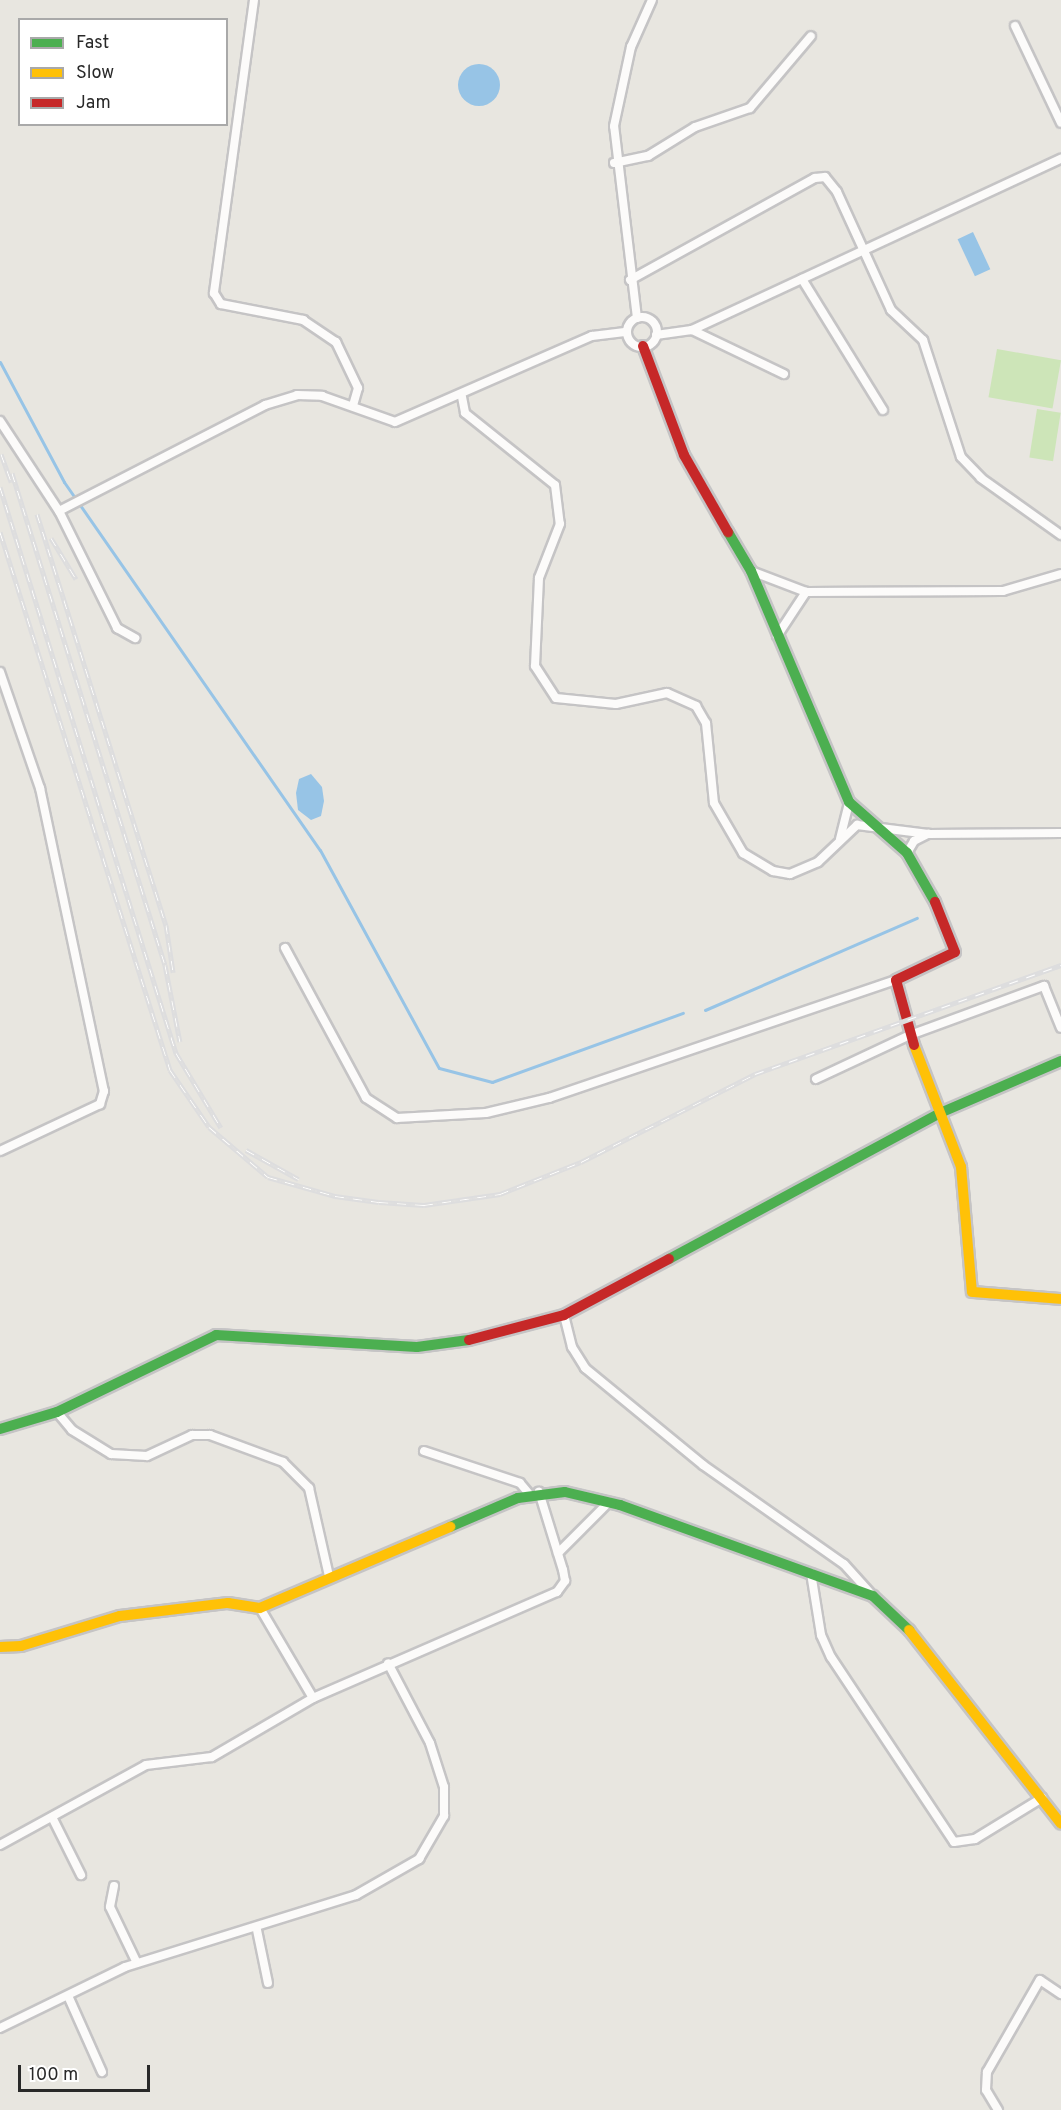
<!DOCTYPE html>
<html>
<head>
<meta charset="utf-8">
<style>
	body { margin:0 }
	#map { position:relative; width:1061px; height:2110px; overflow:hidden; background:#e8e6e0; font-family:Overpass,sans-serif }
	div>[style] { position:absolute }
	.pitch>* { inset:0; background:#cde5b8; transform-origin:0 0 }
	.water>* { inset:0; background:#97c4e6; transform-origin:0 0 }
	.round { border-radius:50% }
	.stream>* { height:3px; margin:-1.5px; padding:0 1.5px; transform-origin:1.5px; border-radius:1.5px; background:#97c4e6 }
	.roads { filter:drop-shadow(2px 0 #c5c4c5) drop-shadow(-2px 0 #c5c4c5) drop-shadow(0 2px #c5c4c5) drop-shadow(0 -2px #c5c4c5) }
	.street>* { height:8px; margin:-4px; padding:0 4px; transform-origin:4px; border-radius:4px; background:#fcfbfa }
	.street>.ring { margin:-4px; padding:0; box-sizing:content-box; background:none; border:8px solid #fcfbfa; border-radius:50% }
	.fast>* { height:10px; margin:-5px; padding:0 5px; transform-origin:5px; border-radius:5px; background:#4caf50 }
	.slow>* { height:10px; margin:-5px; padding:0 5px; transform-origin:5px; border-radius:5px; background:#ffc107 }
	.jam>* { height:10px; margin:-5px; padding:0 5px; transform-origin:5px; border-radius:5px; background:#c62828 }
	.rail>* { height:5px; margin-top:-2.5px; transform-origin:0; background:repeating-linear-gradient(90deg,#fff 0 9px,#ddddde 0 18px); box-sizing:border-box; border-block:2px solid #ddddde }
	span { translate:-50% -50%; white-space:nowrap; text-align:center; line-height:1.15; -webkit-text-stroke:6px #fff; paint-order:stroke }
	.legend { position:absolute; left:18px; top:18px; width:210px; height:108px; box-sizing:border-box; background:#fff; border:2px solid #a9a9a9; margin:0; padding:8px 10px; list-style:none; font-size:18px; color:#292929 }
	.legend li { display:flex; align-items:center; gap:12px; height:30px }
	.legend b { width:30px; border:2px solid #a9a9a9 }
	.scale { position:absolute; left:18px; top:2065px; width:132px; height:27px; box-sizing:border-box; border:3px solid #292929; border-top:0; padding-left:8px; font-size:18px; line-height:21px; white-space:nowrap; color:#292929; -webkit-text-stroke:4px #fff; paint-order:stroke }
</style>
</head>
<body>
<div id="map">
	<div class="pitch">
		<i style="left:997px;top:349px;width:65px;height:49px;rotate:10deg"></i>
		<i style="left:1037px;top:409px;width:24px;height:49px;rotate:9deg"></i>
	</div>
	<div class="water">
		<i class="round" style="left:458px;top:64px;width:42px;height:42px"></i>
		<i style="left:973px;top:232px;width:41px;height:17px;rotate:65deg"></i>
		<i style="clip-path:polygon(311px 774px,322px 787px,324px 801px,321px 816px,311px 820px,298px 810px,296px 793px,299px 779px)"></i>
	</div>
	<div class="stream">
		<i style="left:0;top:362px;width:136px;rotate:61.9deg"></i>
		<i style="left:64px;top:482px;width:448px;rotate:55.2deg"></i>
		<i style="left:320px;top:850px;width:248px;rotate:61.4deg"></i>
		<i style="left:439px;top:1068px;width:55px;rotate:14.8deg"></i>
		<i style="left:492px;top:1082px;width:203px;rotate:-19.9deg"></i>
		<i style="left:705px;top:1010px;width:231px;rotate:-23.5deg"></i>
	</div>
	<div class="roads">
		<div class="street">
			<i style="left:254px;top:0;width:296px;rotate:97.8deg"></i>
			<i style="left:214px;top:293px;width:13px;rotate:58deg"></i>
			<i style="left:221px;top:304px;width:84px;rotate:11deg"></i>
			<i style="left:303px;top:320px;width:40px;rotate:34deg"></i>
			<i style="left:336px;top:342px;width:51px;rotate:64.4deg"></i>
			<i style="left:358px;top:388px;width:18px;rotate:106deg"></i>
			<i style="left:1015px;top:26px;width:107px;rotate:64.6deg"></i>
			<i style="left:614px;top:163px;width:35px;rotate:-12deg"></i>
			<i style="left:648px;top:156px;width:55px;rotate:-31.7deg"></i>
			<i style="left:695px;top:127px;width:58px;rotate:-19.1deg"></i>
			<i style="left:750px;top:108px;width:94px;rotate:-49.7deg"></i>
			<i style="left:802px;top:279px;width:154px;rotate:58.3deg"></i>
			<i style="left:630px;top:280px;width:211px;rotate:-28.9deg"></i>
			<i style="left:815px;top:178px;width:10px;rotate:-6deg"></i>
			<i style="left:825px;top:177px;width:19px;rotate:51deg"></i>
			<i style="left:837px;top:192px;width:130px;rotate:65.4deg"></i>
			<i style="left:891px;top:310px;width:44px;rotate:43.2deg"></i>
			<i style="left:923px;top:340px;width:123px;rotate:72deg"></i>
			<i style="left:961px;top:457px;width:29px;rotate:46deg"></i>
			<i style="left:981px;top:478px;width:98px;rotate:35.5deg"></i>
			<i class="ring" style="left:627px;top:317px;width:22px;height:22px"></i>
			<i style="left:637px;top:318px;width:193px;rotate:-96.8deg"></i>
			<i style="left:614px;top:126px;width:81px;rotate:-77.9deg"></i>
			<i style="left:631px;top:47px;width:51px;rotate:-65.9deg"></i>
			<i style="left:692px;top:330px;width:102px;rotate:25.6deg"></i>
			<i style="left:656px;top:335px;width:36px;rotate:-8deg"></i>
			<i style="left:692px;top:330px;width:407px;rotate:-24.9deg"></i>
			<i style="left:462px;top:397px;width:16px;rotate:79deg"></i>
			<i style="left:465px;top:413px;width:115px;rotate:38.7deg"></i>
			<i style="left:555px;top:485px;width:39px;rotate:83deg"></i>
			<i style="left:560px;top:524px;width:58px;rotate:111.3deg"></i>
			<i style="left:539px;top:578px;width:88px;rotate:92.6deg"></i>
			<i style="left:535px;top:666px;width:38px;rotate:57deg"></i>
			<i style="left:556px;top:698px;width:60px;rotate:5.7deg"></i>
			<i style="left:616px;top:704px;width:52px;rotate:-12.2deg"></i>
			<i style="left:667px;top:693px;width:32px;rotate:24deg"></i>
			<i style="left:696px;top:706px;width:20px;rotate:60deg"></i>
			<i style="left:706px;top:723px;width:80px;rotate:84.3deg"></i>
			<i style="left:714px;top:803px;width:58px;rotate:59.9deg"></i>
			<i style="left:743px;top:853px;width:35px;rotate:31deg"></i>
			<i style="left:773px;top:871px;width:17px;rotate:10deg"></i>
			<i style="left:790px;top:874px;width:30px;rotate:-23deg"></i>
			<i style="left:818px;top:862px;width:54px;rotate:-43.5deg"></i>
			<i style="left:857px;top:825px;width:72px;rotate:7.2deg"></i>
			<i style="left:0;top:421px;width:108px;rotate:56.8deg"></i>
			<i style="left:59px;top:511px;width:131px;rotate:63.6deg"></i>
			<i style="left:117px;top:628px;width:21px;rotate:29deg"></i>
			<i style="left:59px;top:511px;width:232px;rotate:-27.2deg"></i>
			<i style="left:265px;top:405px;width:34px;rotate:-17deg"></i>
			<i style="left:297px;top:395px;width:25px;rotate:2deg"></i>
			<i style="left:322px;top:396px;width:77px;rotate:19.6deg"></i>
			<i style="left:395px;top:422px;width:215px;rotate:-23.6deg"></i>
			<i style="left:592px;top:336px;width:35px;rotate:-7deg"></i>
			<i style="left:751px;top:571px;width:59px;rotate:20.9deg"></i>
			<i style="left:806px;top:592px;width:197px;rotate:-0.3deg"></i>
			<i style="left:1003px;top:591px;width:60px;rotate:-16.3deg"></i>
			<i style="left:777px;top:636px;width:53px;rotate:-56.6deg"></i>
			<i style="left:0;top:672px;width:123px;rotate:71deg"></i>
			<i style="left:40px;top:788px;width:310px;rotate:78.1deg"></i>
			<i style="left:104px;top:1091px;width:14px;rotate:107deg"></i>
			<i style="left:100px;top:1104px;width:110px;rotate:154.8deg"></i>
			<i style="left:840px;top:839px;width:38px;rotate:-76deg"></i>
			<i style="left:907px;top:853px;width:14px;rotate:-60deg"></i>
			<i style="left:914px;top:841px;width:16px;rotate:-27deg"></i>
			<i style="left:928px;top:834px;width:133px;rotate:-0.4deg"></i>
			<i style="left:285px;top:948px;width:170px;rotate:61.6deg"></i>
			<i style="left:366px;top:1098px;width:37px;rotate:33deg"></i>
			<i style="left:397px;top:1118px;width:89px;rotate:-3.2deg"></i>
			<i style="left:486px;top:1113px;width:65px;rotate:-13.4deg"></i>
			<i style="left:549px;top:1098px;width:367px;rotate:-18.8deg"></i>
			<i style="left:816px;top:1079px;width:104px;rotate:-25.1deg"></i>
			<i style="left:910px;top:1035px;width:143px;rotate:-20.1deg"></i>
			<i style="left:1044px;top:986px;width:45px;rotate:68deg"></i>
			<i style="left:564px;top:1315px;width:33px;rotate:76deg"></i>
			<i style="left:572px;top:1347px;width:25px;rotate:58deg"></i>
			<i style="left:585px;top:1368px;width:153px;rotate:39.4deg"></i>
			<i style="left:703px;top:1465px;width:172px;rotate:35.1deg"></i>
			<i style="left:844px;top:1564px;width:42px;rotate:47.9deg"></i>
			<i style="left:57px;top:1412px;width:23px;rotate:50deg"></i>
			<i style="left:72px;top:1430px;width:46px;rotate:31.6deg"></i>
			<i style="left:111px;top:1454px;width:36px;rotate:3deg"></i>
			<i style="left:147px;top:1456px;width:50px;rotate:-25deg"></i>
			<i style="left:192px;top:1435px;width:18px"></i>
			<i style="left:210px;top:1435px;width:78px;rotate:20.3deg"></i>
			<i style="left:283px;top:1462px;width:37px;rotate:45deg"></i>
			<i style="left:309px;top:1488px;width:90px;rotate:77.2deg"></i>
			<i style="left:424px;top:1451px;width:101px;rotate:18.4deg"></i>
			<i style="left:520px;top:1483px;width:16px;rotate:50deg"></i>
			<i style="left:558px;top:1553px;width:72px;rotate:-45deg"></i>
			<i style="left:811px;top:1573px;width:63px;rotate:80.8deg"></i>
			<i style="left:821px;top:1635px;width:24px;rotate:66deg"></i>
			<i style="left:831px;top:1657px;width:222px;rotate:56.4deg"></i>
			<i style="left:954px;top:1842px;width:21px;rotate:-8deg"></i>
			<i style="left:975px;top:1839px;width:79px;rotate:-31.5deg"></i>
			<i style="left:260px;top:1608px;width:104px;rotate:59.5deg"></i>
			<i style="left:52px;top:1817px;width:65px;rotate:63.4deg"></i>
			<i style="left:0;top:1845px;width:166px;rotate:-28.7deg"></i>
			<i style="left:146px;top:1765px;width:66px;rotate:-6.9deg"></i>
			<i style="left:212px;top:1757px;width:117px;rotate:-30.3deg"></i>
			<i style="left:313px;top:1698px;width:266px;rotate:-23.5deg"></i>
			<i style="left:557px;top:1592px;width:14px;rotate:-54deg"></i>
			<i style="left:565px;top:1581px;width:11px;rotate:-100deg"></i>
			<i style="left:563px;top:1570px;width:82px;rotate:-107.1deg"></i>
			<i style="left:114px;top:1886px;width:21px;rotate:101deg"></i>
			<i style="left:110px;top:1907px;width:62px;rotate:64.3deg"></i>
			<i style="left:257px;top:1930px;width:54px;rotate:78.3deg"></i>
			<i style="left:69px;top:1998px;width:81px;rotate:66deg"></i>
			<i style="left:0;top:2028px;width:139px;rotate:-26deg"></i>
			<i style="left:125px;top:1967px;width:242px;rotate:-17.3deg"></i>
			<i style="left:356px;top:1895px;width:73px;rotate:-29.7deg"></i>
			<i style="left:419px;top:1859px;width:50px;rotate:-59.8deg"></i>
			<i style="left:444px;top:1816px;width:29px;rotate:-90deg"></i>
			<i style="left:444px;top:1787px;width:46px;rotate:-107.7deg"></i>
			<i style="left:430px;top:1743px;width:90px;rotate:-117.7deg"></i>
			<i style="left:998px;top:2110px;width:23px;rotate:-121deg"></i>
			<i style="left:986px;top:2090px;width:18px;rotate:-87deg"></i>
			<i style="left:987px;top:2072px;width:106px;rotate:-60.1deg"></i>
			<i style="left:1040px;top:1980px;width:25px;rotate:34deg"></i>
		</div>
		<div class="fast">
			<i style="left:728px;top:532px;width:45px;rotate:59.5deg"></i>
			<i style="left:751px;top:571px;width:251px;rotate:67deg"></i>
			<i style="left:849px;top:802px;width:77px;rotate:41.3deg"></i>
			<i style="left:907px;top:853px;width:56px;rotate:60.3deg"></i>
			<i style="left:669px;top:1259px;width:308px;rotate:-28.3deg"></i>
			<i style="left:940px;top:1113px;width:132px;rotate:-23.3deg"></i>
			<i style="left:0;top:1429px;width:59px;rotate:-16.6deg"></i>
			<i style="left:57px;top:1412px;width:177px;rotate:-25.8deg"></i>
			<i style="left:216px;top:1335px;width:201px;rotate:3.4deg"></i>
			<i style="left:417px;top:1347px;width:52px;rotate:-7.7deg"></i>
			<i style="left:450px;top:1527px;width:74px;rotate:-23.1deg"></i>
			<i style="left:518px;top:1498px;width:47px;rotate:-7.3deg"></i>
			<i style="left:565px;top:1492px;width:57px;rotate:13.3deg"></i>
			<i style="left:620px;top:1505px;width:269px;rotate:19.8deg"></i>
			<i style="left:873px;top:1596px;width:50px;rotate:43.4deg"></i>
		</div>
		<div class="slow">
			<i style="left:914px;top:1045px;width:131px;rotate:68.9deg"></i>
			<i style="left:961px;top:1167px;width:125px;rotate:85deg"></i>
			<i style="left:972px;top:1292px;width:89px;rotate:4.5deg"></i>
			<i style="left:909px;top:1630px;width:246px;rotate:51.9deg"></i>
			<i style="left:0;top:1647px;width:21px;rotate:-3deg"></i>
			<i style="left:21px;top:1646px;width:103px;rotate:-16.9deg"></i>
			<i style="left:120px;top:1616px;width:109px;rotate:-6.9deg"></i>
			<i style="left:228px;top:1603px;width:32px;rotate:9deg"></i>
			<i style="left:260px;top:1608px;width:207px;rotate:-23.1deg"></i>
		</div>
		<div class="jam">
			<i style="left:643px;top:346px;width:116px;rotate:69.4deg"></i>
			<i style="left:684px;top:455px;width:89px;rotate:60.3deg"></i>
			<i style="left:914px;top:1045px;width:67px;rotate:-105.5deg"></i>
			<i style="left:896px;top:980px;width:65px;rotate:-25.4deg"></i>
			<i style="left:955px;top:952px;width:54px;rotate:-111.8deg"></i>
			<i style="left:469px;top:1340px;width:98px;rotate:-14.7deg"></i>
			<i style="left:564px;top:1315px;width:119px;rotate:-28.1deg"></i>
		</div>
	</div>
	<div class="rail">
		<i style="left:1px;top:454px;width:30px;rotate:70deg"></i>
		<i style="left:12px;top:473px;width:515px;rotate:72.73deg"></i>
		<i style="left:165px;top:965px;width:78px;rotate:79deg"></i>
		<i style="left:0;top:487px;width:593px;rotate:72.73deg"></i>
		<i style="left:176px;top:1053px;width:87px;rotate:59deg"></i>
		<i style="left:37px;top:514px;width:431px;rotate:72.6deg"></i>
		<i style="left:166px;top:925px;width:48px;rotate:81.5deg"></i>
		<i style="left:0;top:532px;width:564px;rotate:72.46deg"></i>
		<i style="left:170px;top:1070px;width:69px;rotate:55.6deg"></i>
		<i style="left:209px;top:1127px;width:77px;rotate:40.3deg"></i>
		<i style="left:268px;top:1177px;width:70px;rotate:15.8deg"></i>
		<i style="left:335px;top:1196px;width:44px;rotate:7.8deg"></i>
		<i style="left:379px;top:1202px;width:45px;rotate:3.8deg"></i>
		<i style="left:424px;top:1205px;width:77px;rotate:-8.2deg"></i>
		<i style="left:500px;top:1194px;width:87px;rotate:-21.6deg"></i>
		<i style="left:581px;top:1162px;width:195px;rotate:-26.8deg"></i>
		<i style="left:755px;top:1074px;width:325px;rotate:-19.6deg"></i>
		<i style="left:51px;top:538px;width:48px;rotate:58.6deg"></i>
		<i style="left:246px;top:1150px;width:60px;rotate:29.1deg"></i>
	</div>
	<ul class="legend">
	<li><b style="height:8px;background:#4caf50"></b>Fast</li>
	<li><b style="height:8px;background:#ffc107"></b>Slow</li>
	<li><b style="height:8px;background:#c62828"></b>Jam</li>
	</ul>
	<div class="scale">100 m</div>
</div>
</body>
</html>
